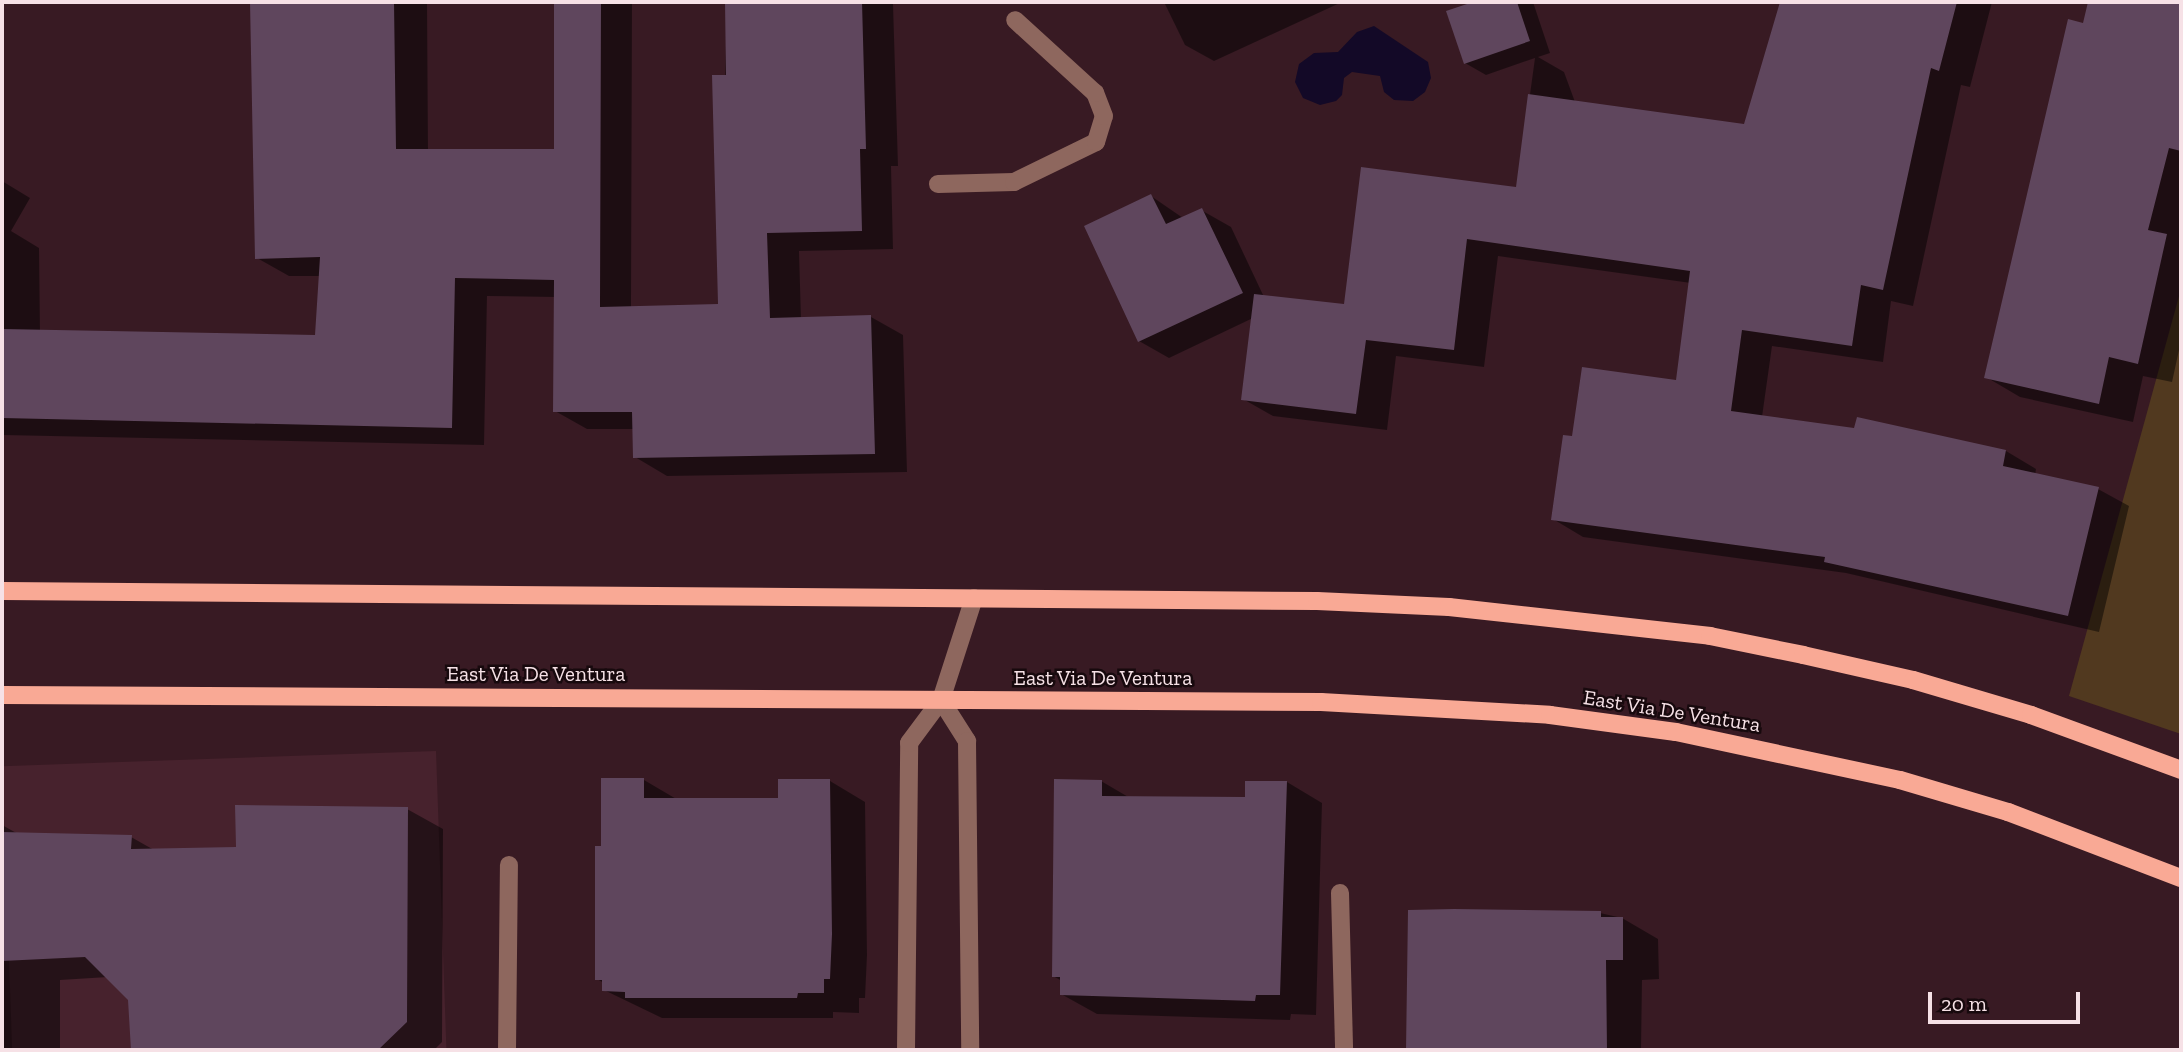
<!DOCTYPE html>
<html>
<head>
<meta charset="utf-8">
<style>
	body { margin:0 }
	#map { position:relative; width:2183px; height:1052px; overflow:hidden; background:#381a23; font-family:"Zilla Slab",serif }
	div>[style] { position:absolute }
	.built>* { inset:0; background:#47222d; transform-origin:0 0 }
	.green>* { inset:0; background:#51391f }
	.water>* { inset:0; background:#130927 }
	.shadow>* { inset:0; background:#0007 }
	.building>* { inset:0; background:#5f465d }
	.minor>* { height:18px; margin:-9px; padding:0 9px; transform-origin:9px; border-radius:9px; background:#8e675e }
	.major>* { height:18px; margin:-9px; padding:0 9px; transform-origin:9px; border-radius:9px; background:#f9a995 }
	span { translate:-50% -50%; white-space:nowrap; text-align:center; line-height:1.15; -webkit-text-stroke:5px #17090d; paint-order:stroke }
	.street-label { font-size:21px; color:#f6e1e6 }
	.frame { position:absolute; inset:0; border:4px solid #f6e1e6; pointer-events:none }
	.scale { position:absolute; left:1928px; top:992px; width:152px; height:32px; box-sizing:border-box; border:4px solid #f6e1e6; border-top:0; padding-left:9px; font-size:21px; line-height:24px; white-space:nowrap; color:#f6e1e6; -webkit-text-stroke:5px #17090d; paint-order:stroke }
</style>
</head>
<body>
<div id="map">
	<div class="built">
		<i style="left:436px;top:751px;width:299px;height:434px;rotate:88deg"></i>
	</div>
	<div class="green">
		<i style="clip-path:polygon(2181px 289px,2181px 734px,2069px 696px)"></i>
	</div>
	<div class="water">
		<i style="clip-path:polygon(1374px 26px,1428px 62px,1431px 78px,1425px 92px,1413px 101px,1394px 100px,1384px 92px,1380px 76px,1352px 72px,1344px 78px,1342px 95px,1336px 101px,1320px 105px,1303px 98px,1295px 82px,1299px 64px,1314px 53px,1338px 52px,1357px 32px)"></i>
	</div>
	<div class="shadow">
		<i style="clip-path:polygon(251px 2px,427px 2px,428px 151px,556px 151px,555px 2px,632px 2px,631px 308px,720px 305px,727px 2px,893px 4px,898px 166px,891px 166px,893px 249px,799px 251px,801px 319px,871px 317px,903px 335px,907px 472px,667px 476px,635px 457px,634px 429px,587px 429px,555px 411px,555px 297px,487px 296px,484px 445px,2px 435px,2px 181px,30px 198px,11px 231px,39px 248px,40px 332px,317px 337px,320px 276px,289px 276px,257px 258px)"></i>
		<i style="clip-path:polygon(1164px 2px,1342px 2px,1214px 61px,1185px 45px)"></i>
		<i style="clip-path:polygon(1478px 2px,1533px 2px,1550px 53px,1538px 57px,1564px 72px,1575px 102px,1746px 126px,1782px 2px,1992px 2px,1970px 87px,1961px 85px,1913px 306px,1891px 301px,1883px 362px,1772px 346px,1762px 417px,2006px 451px,2036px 469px,2035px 475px,2098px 489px,2129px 506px,2099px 632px,1846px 573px,1583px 537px,1553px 519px,1573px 438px,1677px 382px,1691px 283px,1498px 256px,1484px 367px,1396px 356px,1387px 430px,1273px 416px,1243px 399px,1253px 318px,1169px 358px,1139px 341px,1151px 196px,1183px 218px,1201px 210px,1231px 227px,1264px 297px,1345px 306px,1517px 189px,1535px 58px,1486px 75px,1465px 63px,1448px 12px)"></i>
		<i style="clip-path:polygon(2090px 2px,2181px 2px,2181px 341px,2172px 382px,2143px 376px,2133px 422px,2020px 397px,1986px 377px)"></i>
		<i style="clip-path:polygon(644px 780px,678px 800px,780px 800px,830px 781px,865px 802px,867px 955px,865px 998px,859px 998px,859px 1013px,833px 1012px,833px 1018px,662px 1018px,604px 990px,604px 983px,597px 979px,603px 848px)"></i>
		<i style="clip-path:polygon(1101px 781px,1130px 798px,1247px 799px,1287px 782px,1322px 803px,1316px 1015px,1291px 1014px,1290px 1020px,1097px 1014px,1061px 994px,1062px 981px,1053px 976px)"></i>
		<i style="clip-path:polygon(407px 809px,443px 829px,442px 1042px,434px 1050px,132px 1050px,129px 999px,108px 977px,60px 980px,60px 1050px,2px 1050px,2px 825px,20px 835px,131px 837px,154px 850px,238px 849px)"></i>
		<i style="clip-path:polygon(1600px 913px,1622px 918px,1658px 939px,1659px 979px,1642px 980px,1641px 1050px,1409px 1050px,1407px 1006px)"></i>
	</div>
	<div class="building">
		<i style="clip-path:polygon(250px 2px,394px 2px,396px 149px,554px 149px,554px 2px,601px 2px,600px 307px,718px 304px,712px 75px,726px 75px,725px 2px,862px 2px,866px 149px,860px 149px,862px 231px,767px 233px,770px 318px,871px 315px,875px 454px,633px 458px,632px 412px,553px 412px,554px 280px,455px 278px,452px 428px,2px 418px,2px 329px,315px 335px,320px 257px,255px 259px)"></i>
		<i style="clip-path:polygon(1473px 2px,1517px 2px,1530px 41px,1464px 64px,1446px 11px)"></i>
		<i style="clip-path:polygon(1780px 2px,1957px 2px,1939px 71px,1931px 68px,1883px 290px,1861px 285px,1852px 346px,1742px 330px,1731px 411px,1854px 428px,1857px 417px,2006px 450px,2003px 466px,2099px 487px,2068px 616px,1824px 562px,1825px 557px,1551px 520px,1563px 435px,1572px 436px,1582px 367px,1676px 380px,1690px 271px,1467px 239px,1454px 350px,1366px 340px,1356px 414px,1241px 400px,1254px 294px,1344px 304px,1361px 167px,1516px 187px,1528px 94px,1744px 124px)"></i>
		<i style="clip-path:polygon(2088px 2px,2181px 2px,2181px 151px,2169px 148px,2148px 230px,2167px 234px,2138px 364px,2109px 357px,2099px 404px,1984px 378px,2068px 19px,2083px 23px)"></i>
		<i style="clip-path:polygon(1151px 194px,1166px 224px,1202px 208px,1243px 293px,1138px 342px,1084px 226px)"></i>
		<i style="clip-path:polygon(601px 778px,644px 778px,644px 798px,778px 798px,778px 779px,830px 779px,832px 934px,830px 979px,824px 979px,824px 993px,798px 993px,797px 998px,625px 998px,625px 992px,602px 991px,602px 980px,595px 980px,595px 846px,601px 846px)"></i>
		<i style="clip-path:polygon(1054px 779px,1102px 780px,1102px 796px,1245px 797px,1245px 781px,1287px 781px,1280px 995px,1256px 995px,1255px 1001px,1060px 995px,1060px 977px,1052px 977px)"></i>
		<i style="clip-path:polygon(235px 805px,408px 807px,407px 1022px,378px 1050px,131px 1050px,128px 1000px,85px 957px,2px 961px,2px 832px,132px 835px,131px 849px,236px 847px)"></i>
		<i style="clip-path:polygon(1454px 909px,1601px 911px,1601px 917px,1623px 917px,1623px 960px,1606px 960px,1607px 1050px,1406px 1050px,1408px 910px)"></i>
	</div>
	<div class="minor">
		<i style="left:938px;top:184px;width:76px;rotate:-1.5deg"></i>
		<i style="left:1014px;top:182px;width:91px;rotate:-26deg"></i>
		<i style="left:1096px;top:142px;width:27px;rotate:-73deg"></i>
		<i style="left:1104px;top:116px;width:25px;rotate:-111deg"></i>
		<i style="left:1095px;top:93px;width:108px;rotate:-137.6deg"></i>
		<i style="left:941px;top:700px;width:49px;rotate:57.6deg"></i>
		<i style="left:967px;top:741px;width:309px;rotate:89.4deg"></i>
		<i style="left:1340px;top:893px;width:157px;rotate:88.5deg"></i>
		<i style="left:507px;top:1050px;width:185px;rotate:-89.4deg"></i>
		<i style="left:906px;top:1050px;width:307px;rotate:-89.4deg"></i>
		<i style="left:909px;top:743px;width:54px;rotate:-53.3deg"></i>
		<i style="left:941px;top:700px;width:107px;rotate:-72.1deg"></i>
	</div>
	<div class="major">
		<i style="left:2px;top:591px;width:1315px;rotate:0.44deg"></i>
		<i style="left:1317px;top:601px;width:132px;rotate:2.6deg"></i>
		<i style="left:1449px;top:607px;width:263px;rotate:6.3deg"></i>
		<i style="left:1710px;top:636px;width:95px;rotate:11.5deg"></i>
		<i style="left:1803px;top:655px;width:113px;rotate:12.8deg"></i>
		<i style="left:1913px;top:680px;width:123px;rotate:16.5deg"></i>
		<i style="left:2031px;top:715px;width:160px;rotate:20.1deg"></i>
		<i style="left:2px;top:695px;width:1319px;rotate:0.3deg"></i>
		<i style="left:1321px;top:702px;width:229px;rotate:3.2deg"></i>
		<i style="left:1550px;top:715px;width:127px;rotate:7.7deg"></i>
		<i style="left:1676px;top:732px;width:229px;rotate:12.1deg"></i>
		<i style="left:1900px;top:780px;width:113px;rotate:16.5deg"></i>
		<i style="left:2008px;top:812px;width:185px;rotate:20.9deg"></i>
	</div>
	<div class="street-label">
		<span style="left:536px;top:674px">East Via De Ventura</span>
		<span style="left:1103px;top:678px">East Via De Ventura</span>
		<span style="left:1672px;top:711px;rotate:9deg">East Via De Ventura</span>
	</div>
	<div class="frame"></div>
	<div class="scale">20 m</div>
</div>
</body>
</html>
